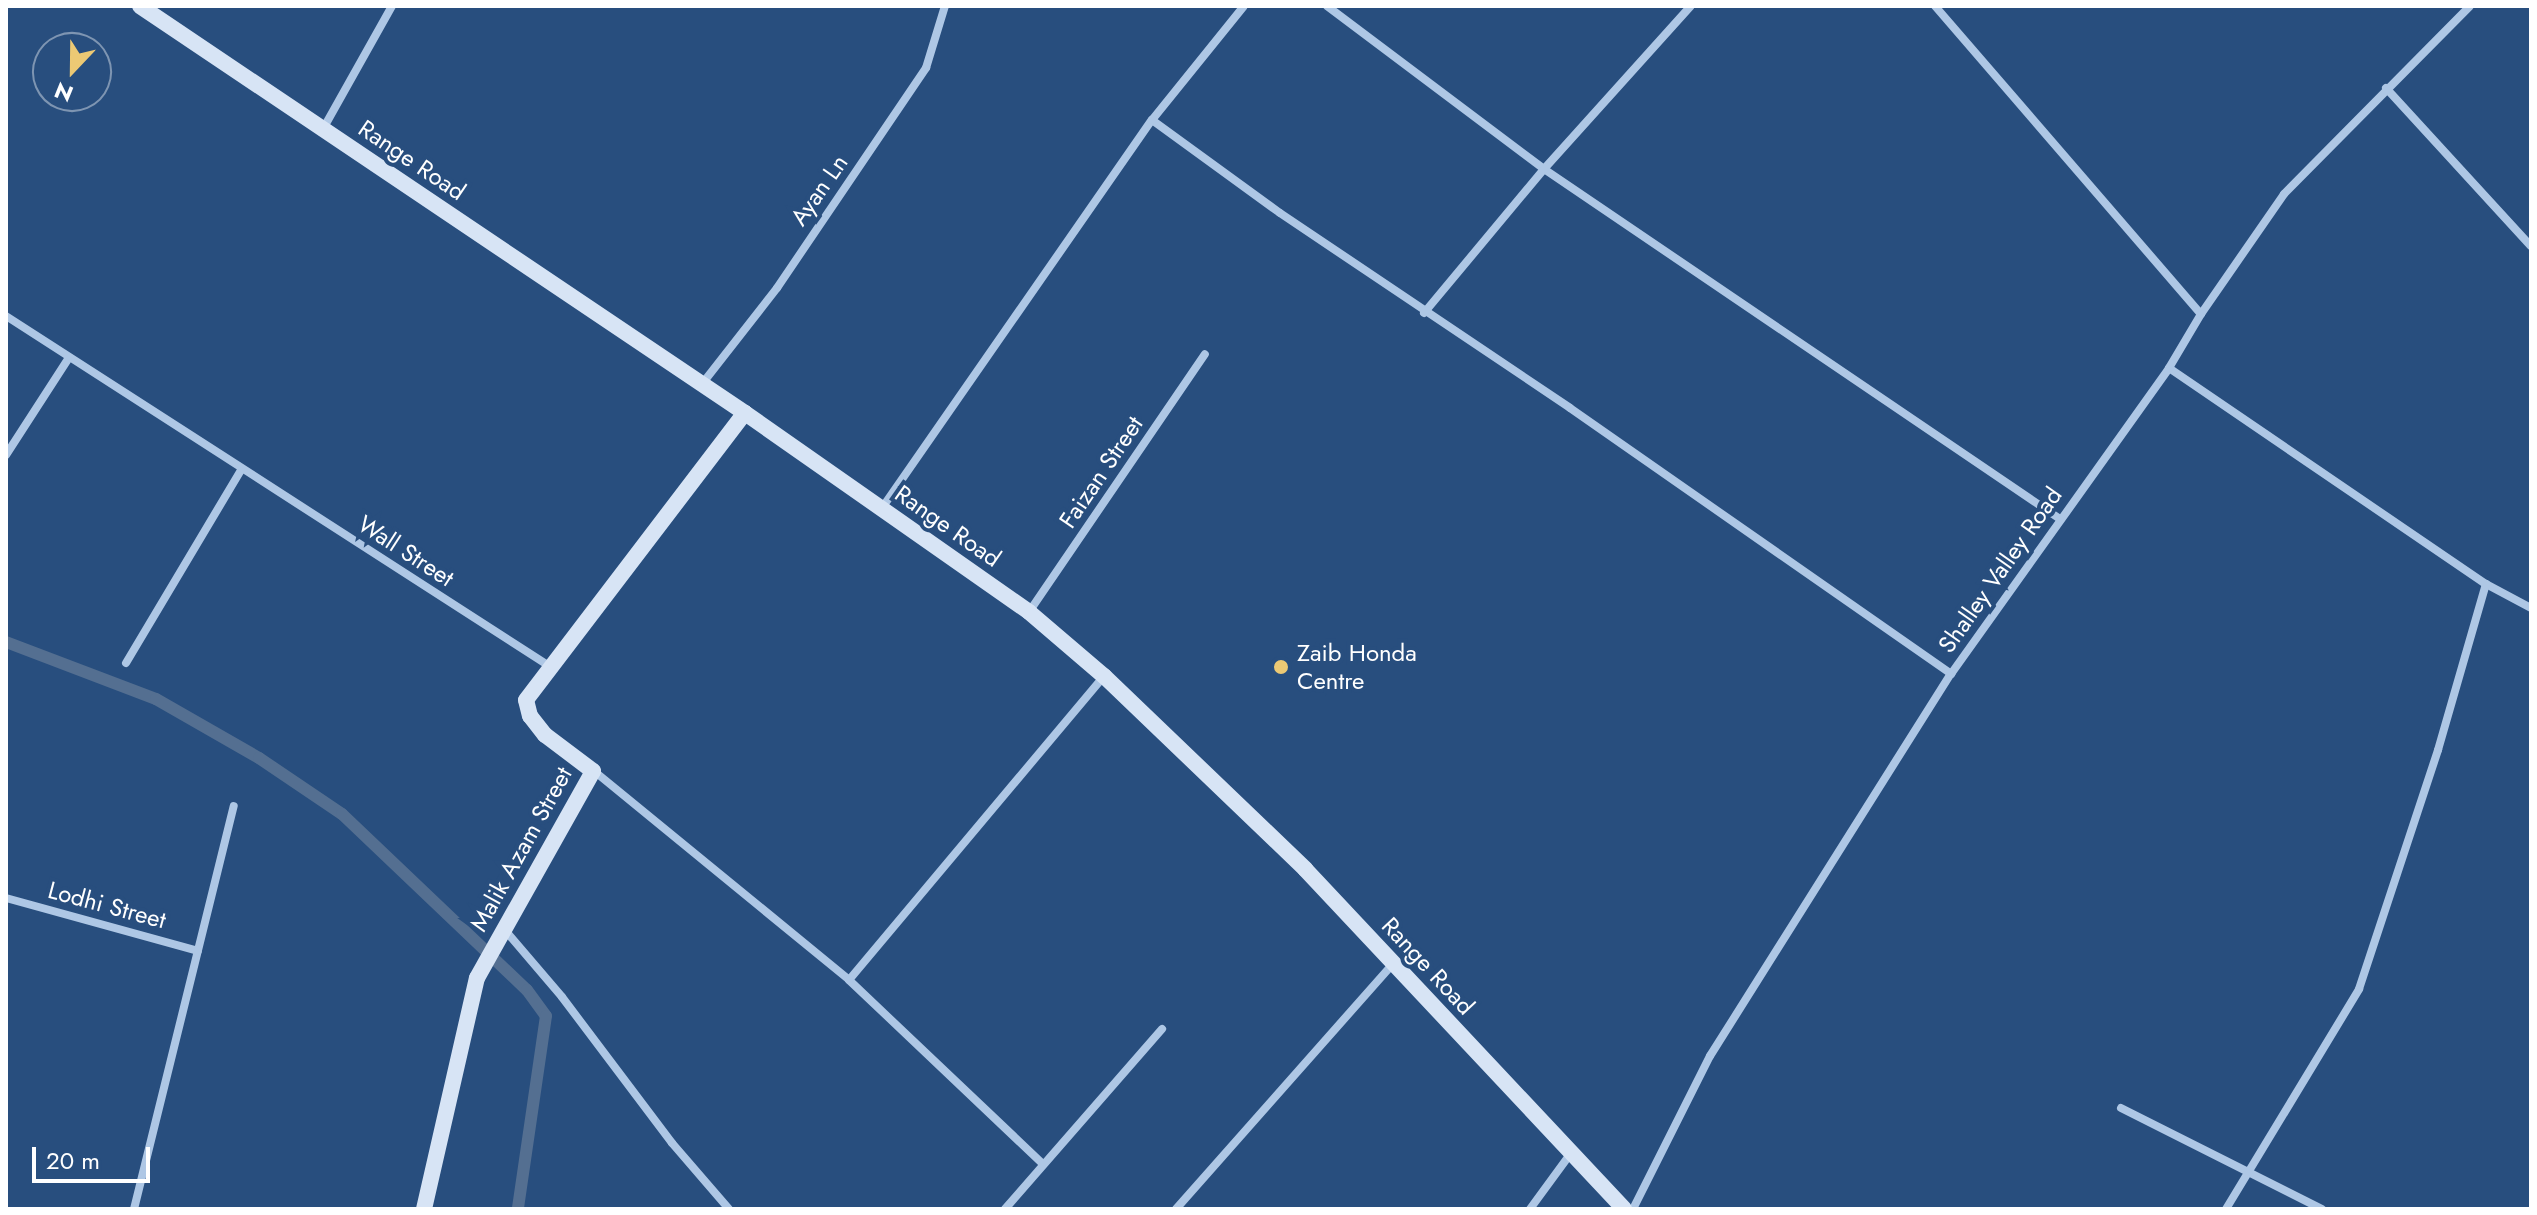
<!DOCTYPE html>
<html>
<head>
<meta charset="utf-8">
<style>
	body { margin:0 }
	#map { position:relative; width:2537px; height:1215px; overflow:hidden; background:#284e7e; font-family:Jost,sans-serif }
	div>[style] { position:absolute }
	.stream>* { height:12px; margin:-6px; padding:0 6px; transform-origin:6px; border-radius:6px; background:#546f91 }
	.street>* { height:8px; margin:-4px; padding:0 4px; transform-origin:4px; border-radius:4px; background:#aec7e5 }
	.secondary>* { height:16px; margin:-8px; padding:0 8px; transform-origin:8px; border-radius:8px; background:#d7e4f5 }
	.dots>* { width:22px; height:22px; translate:-50% -50%; box-sizing:border-box; border:4px solid #284e7e; border-radius:50% }
	span { translate:-50% -50%; white-space:nowrap; text-align:center; line-height:1.15; -webkit-text-stroke:8px #284e7e; paint-order:stroke }
	.street-label { font-size:24px; color:#fff }
	.poi-label { font-size:24px; color:#fff }
	.left { translate:0 -50%; text-align:left }
	.frame { position:absolute; inset:0; border:8px solid #fff; pointer-events:none }
	.north { position:absolute; left:32px; top:32px; width:80px; height:80px; box-sizing:border-box; background:#284e7e; border:2px solid #7e95b2; border-radius:50%; rotate:202deg; font-size:22px; font-weight:700; line-height:32px; text-align:center; color:#fff }
	.north::after { content:''; display:block; margin:auto; width:28px; height:36px; background:#ecc974; clip-path:polygon(50% 0,100% 100%,50% 72%,0 100%) }
	.scale { position:absolute; left:32px; top:1147px; width:118px; height:36px; box-sizing:border-box; border:4px solid #fff; border-top:0; padding-left:10px; font-size:24px; line-height:28px; white-space:nowrap; color:#fff; -webkit-text-stroke:6px #284e7e; paint-order:stroke }
</style>
</head>
<body>
<div id="map">
	<div class="stream">
		<i style="left:6px;top:642px;width:160px;rotate:20.8deg"></i>
		<i style="left:156px;top:699px;width:119px;rotate:29.8deg"></i>
		<i style="left:259px;top:758px;width:100px;rotate:34deg"></i>
		<i style="left:342px;top:814px;width:255px;rotate:43.6deg"></i>
		<i style="left:527px;top:990px;width:32px;rotate:54deg"></i>
		<i style="left:546px;top:1016px;width:195px;rotate:98.3deg"></i>
	</div>
	<div class="street">
		<i style="left:1327px;top:6px;width:271px;rotate:36.9deg"></i>
		<i style="left:1544px;top:169px;width:624px;rotate:34.15deg"></i>
		<i style="left:1935px;top:6px;width:407px;rotate:49.2deg"></i>
		<i style="left:2386px;top:88px;width:214px;rotate:47.5deg"></i>
		<i style="left:1152px;top:120px;width:158px;rotate:36deg"></i>
		<i style="left:1280px;top:213px;width:349px;rotate:33.9deg"></i>
		<i style="left:1570px;top:408px;width:465px;rotate:34.9deg"></i>
		<i style="left:323px;top:129px;width:141px;rotate:-60.7deg"></i>
		<i style="left:1424px;top:313px;width:187px;rotate:-50.2deg"></i>
		<i style="left:1544px;top:169px;width:219px;rotate:-48deg"></i>
		<i style="left:6px;top:316px;width:646px;rotate:32.8deg"></i>
		<i style="left:2169px;top:368px;width:384px;rotate:34.3deg"></i>
		<i style="left:2486px;top:584px;width:51px;rotate:28.1deg"></i>
		<i style="left:702px;top:384px;width:122px;rotate:-52deg"></i>
		<i style="left:777px;top:288px;width:266px;rotate:-55.9deg"></i>
		<i style="left:926px;top:68px;width:65px;rotate:-73deg"></i>
		<i style="left:6px;top:455px;width:114px;rotate:-57.1deg"></i>
		<i style="left:882px;top:508px;width:473px;rotate:-55.2deg"></i>
		<i style="left:1152px;top:120px;width:146px;rotate:-51.1deg"></i>
		<i style="left:1029px;top:612px;width:312px;rotate:-55.7deg"></i>
		<i style="left:126px;top:663px;width:225px;rotate:-59.2deg"></i>
		<i style="left:594px;top:771px;width:330px;rotate:39.3deg"></i>
		<i style="left:849px;top:980px;width:266px;rotate:43.5deg"></i>
		<i style="left:6px;top:898px;width:199px;rotate:15.4deg"></i>
		<i style="left:504px;top:929px;width:89px;rotate:49.5deg"></i>
		<i style="left:562px;top:997px;width:183px;rotate:53deg"></i>
		<i style="left:672px;top:1143px;width:87px;rotate:49.2deg"></i>
		<i style="left:849px;top:980px;width:397px;rotate:-50deg"></i>
		<i style="left:2121px;top:1108px;width:225px;rotate:26.7deg"></i>
		<i style="left:134px;top:1209px;width:415px;rotate:-76.1deg"></i>
		<i style="left:1005px;top:1209px;width:239px;rotate:-48.9deg"></i>
		<i style="left:1176px;top:1209px;width:327px;rotate:-48.5deg"></i>
		<i style="left:1530px;top:1209px;width:69px;rotate:-53.8deg"></i>
		<i style="left:1633px;top:1209px;width:171px;rotate:-63.3deg"></i>
		<i style="left:1710px;top:1056px;width:452px;rotate:-57.8deg"></i>
		<i style="left:1951px;top:674px;width:376px;rotate:-54.5deg"></i>
		<i style="left:2169px;top:368px;width:63px;rotate:-59.3deg"></i>
		<i style="left:2201px;top:314px;width:146px;rotate:-55.3deg"></i>
		<i style="left:2284px;top:194px;width:264px;rotate:-45.3deg"></i>
		<i style="left:2226px;top:1209px;width:257px;rotate:-58.8deg"></i>
		<i style="left:2359px;top:989px;width:252px;rotate:-71.7deg"></i>
		<i style="left:2438px;top:750px;width:173px;rotate:-73.9deg"></i>
	</div>
	<div class="secondary">
		<i style="left:140px;top:6px;width:729px;rotate:33.93deg"></i>
		<i style="left:745px;top:413px;width:347px;rotate:35deg"></i>
		<i style="left:1029px;top:612px;width:99px;rotate:40.5deg"></i>
		<i style="left:1104px;top:676px;width:279px;rotate:43.8deg"></i>
		<i style="left:1305px;top:869px;width:466px;rotate:46.8deg"></i>
		<i style="left:424px;top:1209px;width:237px;rotate:-77.1deg"></i>
		<i style="left:477px;top:978px;width:237px;rotate:-60.7deg"></i>
		<i style="left:593px;top:771px;width:60px;rotate:-143.1deg"></i>
		<i style="left:545px;top:735px;width:24px;rotate:-128deg"></i>
		<i style="left:530px;top:716px;width:16px;rotate:-104deg"></i>
		<i style="left:526px;top:700px;width:361px;rotate:-52.7deg"></i>
	</div>
	<div class="dots">
		<i style="left:1281px;top:667px;background:#ecc974"></i>
	</div>
	<div class="street-label">
		<span style="left:412px;top:160px;rotate:34deg">Range Road</span>
		<span style="left:819px;top:190px;rotate:-55deg">Ayan Ln</span>
		<span style="left:1101px;top:472px;rotate:-56deg">Faizan Street</span>
		<span style="left:948px;top:526px;rotate:35deg">Range Road</span>
		<span style="left:406px;top:551px;rotate:33deg">Wall Street</span>
		<span style="left:2000px;top:570px;rotate:-55deg">Shalley Valley Road</span>
		<span style="left:521px;top:849px;rotate:-61deg">Malik Azam Street</span>
		<span style="left:107px;top:905px;rotate:15deg">Lodhi Street</span>
		<span style="left:1428px;top:966px;rotate:47deg">Range Road</span>
	</div>
	<div class="poi-label">
		<span class="left" style="left:1297px;top:667px">Zaib Honda<br>Centre</span>
	</div>
	<div class="frame"></div>
	<div class="north">N</div>
	<div class="scale">20 m</div>
</div>
</body>
</html>
